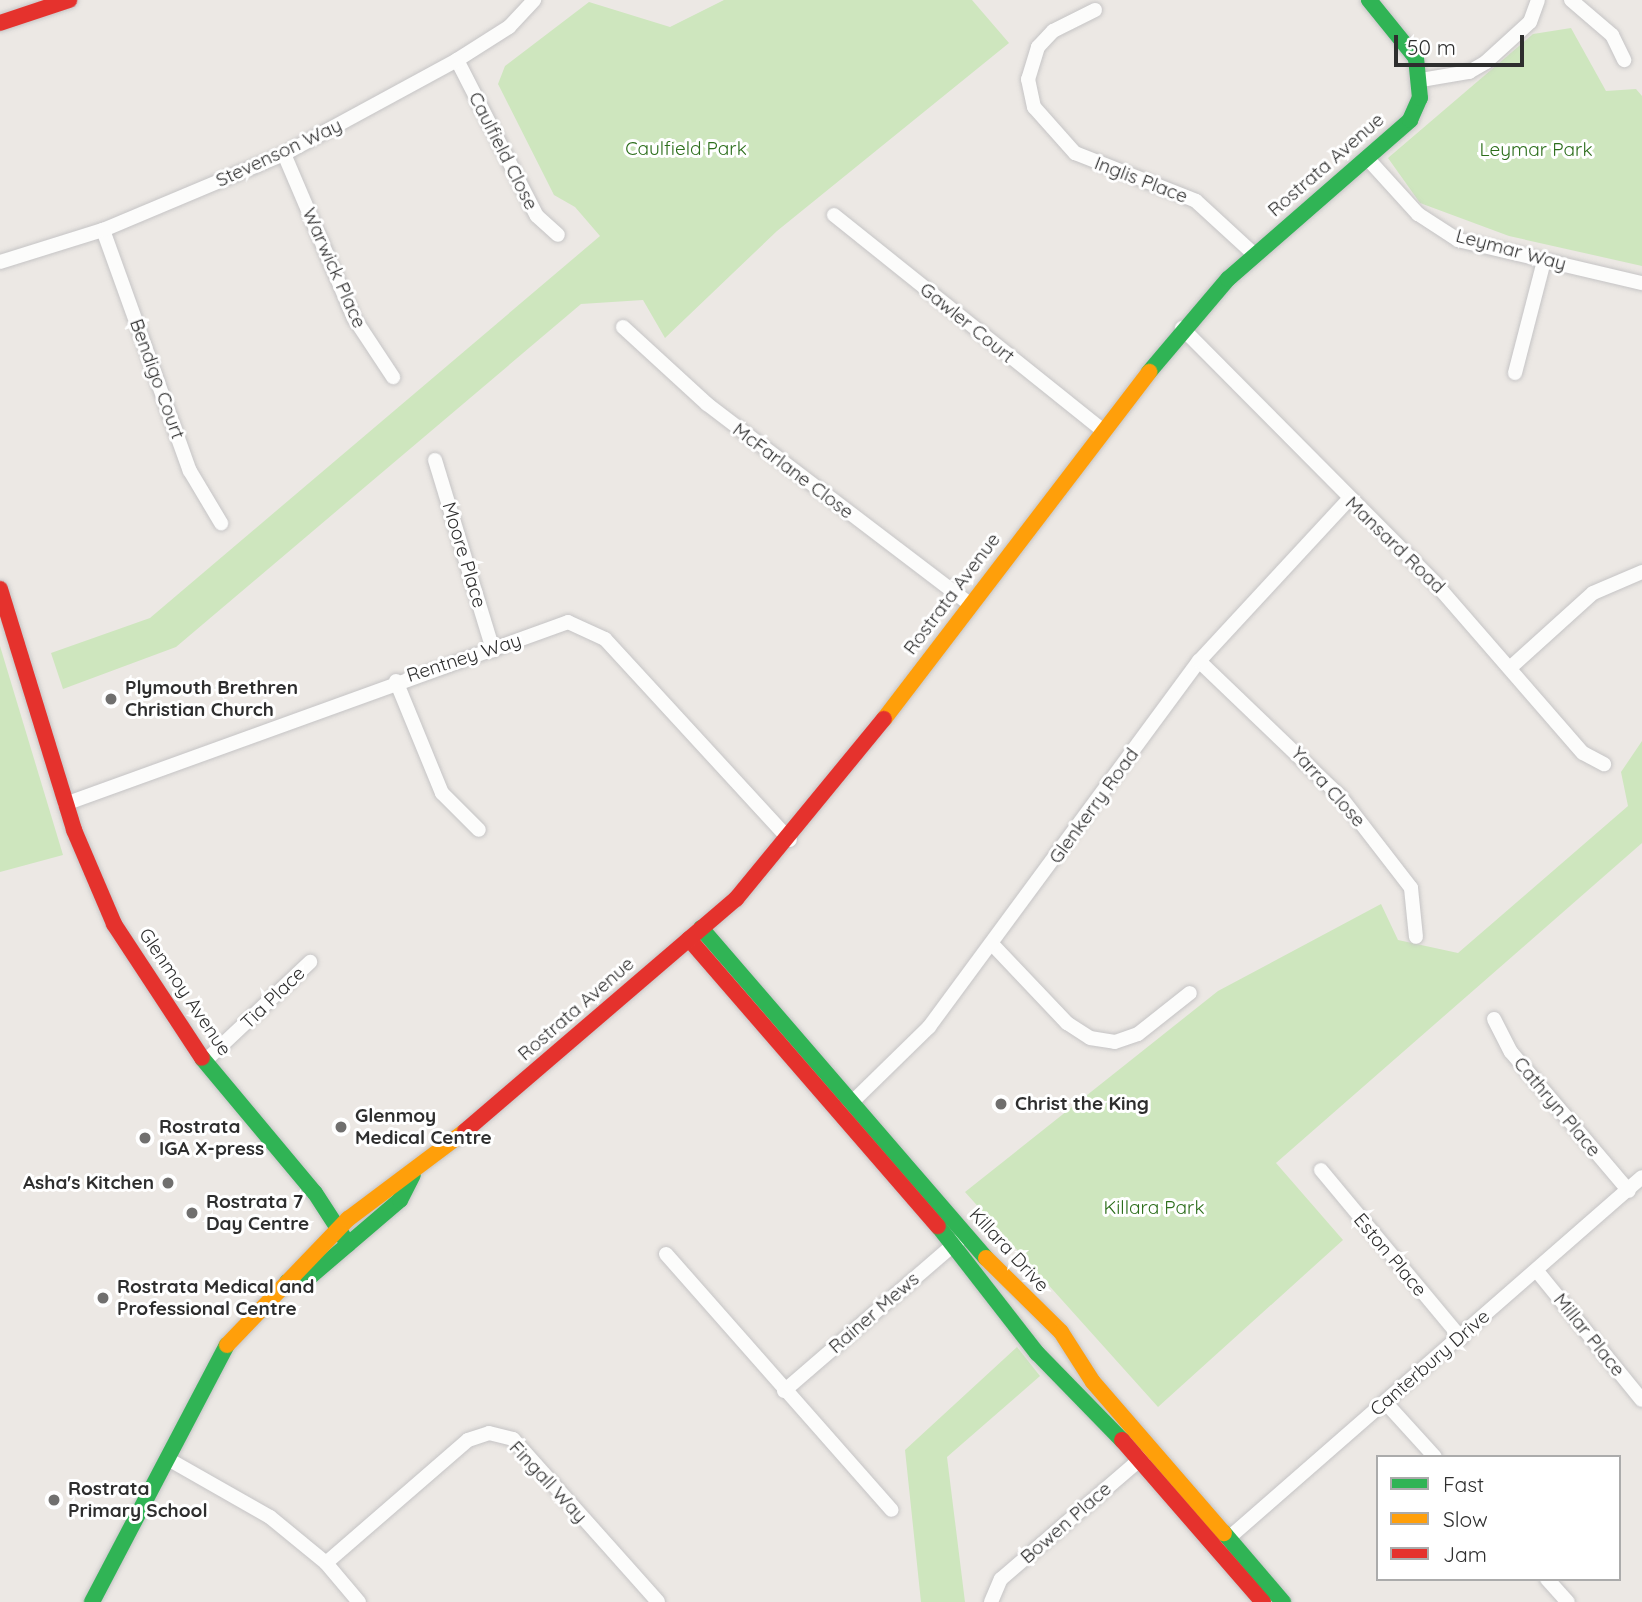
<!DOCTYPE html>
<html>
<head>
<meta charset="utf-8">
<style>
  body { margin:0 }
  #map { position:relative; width:1642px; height:1602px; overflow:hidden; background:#ece8e4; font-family:Quicksand,sans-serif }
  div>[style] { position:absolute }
  .green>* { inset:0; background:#cee6be }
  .roads { filter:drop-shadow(0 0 2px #c5c4c5) drop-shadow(0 0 2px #c5c4c5) }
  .street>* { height:14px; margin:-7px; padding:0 7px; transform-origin:7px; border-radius:7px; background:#fcfcfb }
  .fast>* { height:16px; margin:-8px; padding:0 8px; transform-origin:8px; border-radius:8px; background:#30b455 }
  .slow>* { height:16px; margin:-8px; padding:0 8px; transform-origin:8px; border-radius:8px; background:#ff9f0a }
  .jam>* { height:16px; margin:-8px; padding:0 8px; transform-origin:8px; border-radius:8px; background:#e5322d }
  .dots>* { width:19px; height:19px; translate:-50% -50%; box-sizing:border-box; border:4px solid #fff; border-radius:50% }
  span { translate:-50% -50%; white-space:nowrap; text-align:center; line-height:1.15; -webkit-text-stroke:6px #fff; paint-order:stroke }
  .park-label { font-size:19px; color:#2c6e1b }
  .street-label { font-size:19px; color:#2e2e2e }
  .poi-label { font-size:19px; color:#2e2e2e; font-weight:700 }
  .left { translate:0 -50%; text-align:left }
  .right { translate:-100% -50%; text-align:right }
  .legend { position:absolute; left:1376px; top:1455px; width:245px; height:126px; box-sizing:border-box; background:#fff; border:2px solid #ababab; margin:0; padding:9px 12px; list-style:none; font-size:21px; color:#2e2e2e }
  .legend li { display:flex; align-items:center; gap:14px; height:35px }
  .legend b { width:35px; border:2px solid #ababab }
  .scale { position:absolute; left:1394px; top:35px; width:130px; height:32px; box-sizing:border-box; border:4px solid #2e2e2e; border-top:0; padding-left:9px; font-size:21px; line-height:24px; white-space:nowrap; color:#2e2e2e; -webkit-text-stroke:5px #fff; paint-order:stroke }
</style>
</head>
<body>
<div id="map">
  <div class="green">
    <i style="clip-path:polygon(724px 0,972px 0,1009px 43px,777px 231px,665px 338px,643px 300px,581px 304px,176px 647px,63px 689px,51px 653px,150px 618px,600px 236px,575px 207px,554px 195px,498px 84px,505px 66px,589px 2px,670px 27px)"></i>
    <i style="clip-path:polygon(1571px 28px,1606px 91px,1636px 89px,1642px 96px,1642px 266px,1509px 236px,1420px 203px,1388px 158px,1533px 34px)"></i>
    <i style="clip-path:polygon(0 646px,63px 855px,0 872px)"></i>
    <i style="clip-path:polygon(1642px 741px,1642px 843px,1276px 1163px,1343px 1240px,1158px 1407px,965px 1192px,1218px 991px,1381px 904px,1398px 940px,1458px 953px,1628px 806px,1621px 772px)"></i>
    <i style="clip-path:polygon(1017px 1347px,1040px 1376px,947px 1457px,965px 1602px,921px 1602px,905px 1450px)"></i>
  </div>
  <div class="roads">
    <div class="street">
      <i style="left:1571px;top:0;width:54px;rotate:40.5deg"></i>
      <i style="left:1612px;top:35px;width:28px;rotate:64deg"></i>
      <i style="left:1095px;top:10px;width:47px;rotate:153.4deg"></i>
      <i style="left:1053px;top:31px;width:22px;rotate:133deg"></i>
      <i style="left:1038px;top:47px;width:34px;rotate:107deg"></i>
      <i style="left:1028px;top:79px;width:29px;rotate:78deg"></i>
      <i style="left:1034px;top:107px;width:62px;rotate:48.3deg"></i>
      <i style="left:1075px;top:153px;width:130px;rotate:21.6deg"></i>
      <i style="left:1196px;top:201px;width:80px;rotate:42.5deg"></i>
      <i style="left:457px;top:60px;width:175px;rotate:62.9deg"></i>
      <i style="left:537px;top:216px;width:28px;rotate:42deg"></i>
      <i style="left:1421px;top:80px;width:49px;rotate:-9.5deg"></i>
      <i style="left:1469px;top:72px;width:20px;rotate:-30deg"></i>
      <i style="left:1486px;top:62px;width:59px;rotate:-42.3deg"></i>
      <i style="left:1530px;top:22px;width:23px;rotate:-70deg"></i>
      <i style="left:284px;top:154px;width:178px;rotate:66.9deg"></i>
      <i style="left:354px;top:318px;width:71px;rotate:56.5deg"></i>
      <i style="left:1367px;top:158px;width:76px;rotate:47.7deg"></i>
      <i style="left:1418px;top:214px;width:48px;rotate:33deg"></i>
      <i style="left:1458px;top:240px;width:189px;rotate:13.2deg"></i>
      <i style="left:834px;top:215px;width:344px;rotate:38.7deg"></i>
      <i style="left:103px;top:230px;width:256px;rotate:70.2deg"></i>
      <i style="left:190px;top:471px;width:61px;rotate:59.2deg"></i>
      <i style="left:0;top:262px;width:108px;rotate:-17.3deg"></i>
      <i style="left:103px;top:230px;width:196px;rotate:-22.8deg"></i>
      <i style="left:284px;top:154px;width:197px;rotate:-28.5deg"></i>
      <i style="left:457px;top:60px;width:62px;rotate:-32.4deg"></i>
      <i style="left:509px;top:27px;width:37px;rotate:-47deg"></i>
      <i style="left:623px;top:327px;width:114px;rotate:42.5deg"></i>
      <i style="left:707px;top:404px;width:332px;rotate:37.3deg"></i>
      <i style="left:1182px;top:328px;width:359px;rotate:45.2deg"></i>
      <i style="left:1435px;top:583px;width:225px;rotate:49deg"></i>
      <i style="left:1583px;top:753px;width:24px;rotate:28deg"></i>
      <i style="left:1515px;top:373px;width:116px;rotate:-75.5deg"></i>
      <i style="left:435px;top:460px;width:199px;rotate:73deg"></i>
      <i style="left:1199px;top:661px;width:195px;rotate:43.8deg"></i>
      <i style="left:1340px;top:796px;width:116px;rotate:52.3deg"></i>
      <i style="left:1411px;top:888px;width:49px;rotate:84.2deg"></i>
      <i style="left:1511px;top:667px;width:110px;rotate:-42.1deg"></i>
      <i style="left:1593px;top:593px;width:53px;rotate:-23.2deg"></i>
      <i style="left:396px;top:681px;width:121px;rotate:67.7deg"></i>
      <i style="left:442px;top:793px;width:52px;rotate:45deg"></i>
      <i style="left:65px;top:804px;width:535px;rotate:-19.89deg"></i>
      <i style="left:568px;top:622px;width:41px;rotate:24.7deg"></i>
      <i style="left:605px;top:639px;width:273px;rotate:47.4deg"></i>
      <i style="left:993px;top:945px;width:108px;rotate:46.5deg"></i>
      <i style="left:1067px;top:1023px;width:27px;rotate:33deg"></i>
      <i style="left:1090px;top:1038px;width:25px;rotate:9deg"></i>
      <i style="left:1115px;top:1042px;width:24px;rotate:-19deg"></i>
      <i style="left:1138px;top:1034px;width:66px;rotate:-38.3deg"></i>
      <i style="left:1494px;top:1019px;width:37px;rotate:63deg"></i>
      <i style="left:1511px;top:1052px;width:182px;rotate:49.7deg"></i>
      <i style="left:204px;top:1062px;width:146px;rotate:-43.3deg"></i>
      <i style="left:847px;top:1107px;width:115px;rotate:-44.3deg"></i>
      <i style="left:929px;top:1027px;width:455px;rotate:-53.6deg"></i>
      <i style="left:1199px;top:661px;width:219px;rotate:-47.2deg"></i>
      <i style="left:1321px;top:1170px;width:219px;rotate:50.2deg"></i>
      <i style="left:666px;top:1254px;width:341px;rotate:48.6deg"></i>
      <i style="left:1537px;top:1271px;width:166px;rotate:50.9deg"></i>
      <i style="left:784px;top:1391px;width:234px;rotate:-40.8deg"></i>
      <i style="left:1385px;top:1402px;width:74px;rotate:47.7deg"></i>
      <i style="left:168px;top:1459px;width:117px;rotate:29.6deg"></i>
      <i style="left:270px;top:1517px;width:72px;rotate:39.4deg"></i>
      <i style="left:326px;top:1563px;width:51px;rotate:49.8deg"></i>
      <i style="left:1223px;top:1543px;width:556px;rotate:-41.14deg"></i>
      <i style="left:326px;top:1563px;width:188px;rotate:-40.9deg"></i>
      <i style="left:468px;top:1440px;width:22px;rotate:-18deg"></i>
      <i style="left:489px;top:1433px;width:25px;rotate:14deg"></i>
      <i style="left:513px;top:1439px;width:218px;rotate:48.3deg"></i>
      <i style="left:1547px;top:1579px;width:31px;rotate:48deg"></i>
      <i style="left:991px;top:1602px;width:25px;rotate:-67deg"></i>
      <i style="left:1001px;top:1579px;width:190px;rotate:-40.7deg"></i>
    </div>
    <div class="fast">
      <i style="left:1149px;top:372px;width:122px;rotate:-49.7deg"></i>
      <i style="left:1228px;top:279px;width:242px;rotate:-41.1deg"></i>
      <i style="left:1410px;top:120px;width:24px;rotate:-66deg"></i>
      <i style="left:1420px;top:98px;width:40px;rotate:-95.7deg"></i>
      <i style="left:1416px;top:58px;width:75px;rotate:-129deg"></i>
      <i style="left:701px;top:928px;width:436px;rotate:49.2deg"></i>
      <i style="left:202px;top:1058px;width:176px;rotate:50.1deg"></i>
      <i style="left:315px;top:1193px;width:61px;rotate:57.1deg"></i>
      <i style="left:938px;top:1226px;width:161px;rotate:52.1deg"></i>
      <i style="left:1037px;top:1353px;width:122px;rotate:45.7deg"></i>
      <i style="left:287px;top:1282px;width:25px;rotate:-14deg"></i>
      <i style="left:311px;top:1276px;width:117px;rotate:-40.5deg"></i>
      <i style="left:400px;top:1200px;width:28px;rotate:-63deg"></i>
      <i style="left:1224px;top:1533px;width:91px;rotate:49.5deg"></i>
      <i style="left:92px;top:1602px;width:290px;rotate:-62.3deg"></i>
    </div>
    <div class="slow">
      <i style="left:884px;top:719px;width:437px;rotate:-52.6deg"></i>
      <i style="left:986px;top:1258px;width:105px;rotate:44.6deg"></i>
      <i style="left:1061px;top:1332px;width:59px;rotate:57.4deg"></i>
      <i style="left:1093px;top:1382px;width:200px;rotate:49.1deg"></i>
      <i style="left:227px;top:1345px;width:175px;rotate:-46.2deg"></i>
      <i style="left:348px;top:1219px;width:146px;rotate:-36.9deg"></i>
    </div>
    <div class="jam">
      <i style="left:0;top:23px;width:73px;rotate:-18.4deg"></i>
      <i style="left:0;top:589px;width:252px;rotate:72.9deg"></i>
      <i style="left:74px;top:830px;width:102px;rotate:66.9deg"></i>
      <i style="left:114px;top:924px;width:160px;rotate:56.7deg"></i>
      <i style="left:689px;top:939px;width:380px;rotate:49.1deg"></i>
      <i style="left:465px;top:1131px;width:357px;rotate:-40.6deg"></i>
      <i style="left:736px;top:899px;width:233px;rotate:-50.6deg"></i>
      <i style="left:1122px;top:1440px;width:215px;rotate:49deg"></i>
    </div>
  </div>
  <div class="dots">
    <i style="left:111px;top:699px;background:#706f6e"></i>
    <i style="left:1001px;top:1104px;background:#706f6e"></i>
    <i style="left:341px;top:1127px;background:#706f6e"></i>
    <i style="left:145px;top:1138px;background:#706f6e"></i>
    <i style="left:168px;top:1183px;background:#706f6e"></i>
    <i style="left:192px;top:1213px;background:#706f6e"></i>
    <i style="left:103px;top:1298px;background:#706f6e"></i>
    <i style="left:54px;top:1500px;background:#706f6e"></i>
  </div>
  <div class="park-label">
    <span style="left:686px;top:149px">Caulfield Park</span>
    <span style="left:1536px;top:150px">Leymar Park</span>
    <span style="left:1154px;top:1208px">Killara Park</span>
  </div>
  <div class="street-label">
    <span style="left:503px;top:151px;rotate:63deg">Caulfield Close</span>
    <span style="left:279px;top:153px;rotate:-25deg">Stevenson Way</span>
    <span style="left:1326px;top:165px;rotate:-41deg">Rostrata Avenue</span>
    <span style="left:1141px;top:180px;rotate:21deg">Inglis Place</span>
    <span style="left:1511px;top:250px;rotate:15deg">Leymar Way</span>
    <span style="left:334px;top:268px;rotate:66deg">Warwick Place</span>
    <span style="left:967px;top:323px;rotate:39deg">Gawler Court</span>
    <span style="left:157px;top:379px;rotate:70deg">Bendigo Court</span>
    <span style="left:793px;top:471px;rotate:37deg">McFarlane Close</span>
    <span style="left:1395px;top:545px;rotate:44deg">Mansard Road</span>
    <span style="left:464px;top:555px;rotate:73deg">Moore Place</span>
    <span style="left:952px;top:594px;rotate:-53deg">Rostrata Avenue</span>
    <span style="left:464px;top:658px;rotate:-18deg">Rentney Way</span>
    <span style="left:1328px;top:787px;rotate:48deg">Yarra Close</span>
    <span style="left:1094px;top:806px;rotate:-54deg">Glenkerry Road</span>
    <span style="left:185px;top:992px;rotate:56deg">Glenmoy Avenue</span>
    <span style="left:273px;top:998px;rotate:-44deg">Tia Place</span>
    <span style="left:576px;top:1009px;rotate:-41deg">Rostrata Avenue</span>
    <span style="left:1557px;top:1107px;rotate:50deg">Cathryn Place</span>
    <span style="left:1009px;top:1250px;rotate:47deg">Killara Drive</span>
    <span style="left:1390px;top:1255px;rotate:50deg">Eston Place</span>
    <span style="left:874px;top:1313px;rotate:-41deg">Rainer Mews</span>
    <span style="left:1589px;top:1335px;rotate:51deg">Millar Place</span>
    <span style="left:1430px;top:1363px;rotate:-41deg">Canterbury Drive</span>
    <span style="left:548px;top:1482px;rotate:47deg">Fingall Way</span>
    <span style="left:1066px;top:1523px;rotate:-41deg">Bowen Place</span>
  </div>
  <div class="poi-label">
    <span class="left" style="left:125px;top:699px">Plymouth Brethren<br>Christian Church</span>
    <span class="left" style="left:1015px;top:1104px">Christ the King</span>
    <span class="left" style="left:355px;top:1127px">Glenmoy<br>Medical Centre</span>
    <span class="left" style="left:159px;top:1138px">Rostrata<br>IGA X-press</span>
    <span class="right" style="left:154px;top:1183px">Asha's Kitchen</span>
    <span class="left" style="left:206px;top:1213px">Rostrata 7<br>Day Centre</span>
    <span class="left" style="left:117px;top:1298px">Rostrata Medical and<br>Professional Centre</span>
    <span class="left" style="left:68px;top:1500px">Rostrata<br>Primary School</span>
  </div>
  <ul class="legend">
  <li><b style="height:9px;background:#30b455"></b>Fast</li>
  <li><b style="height:9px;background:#ff9f0a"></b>Slow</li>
  <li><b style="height:9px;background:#e5322d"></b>Jam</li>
  </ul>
  <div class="scale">50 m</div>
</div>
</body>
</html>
